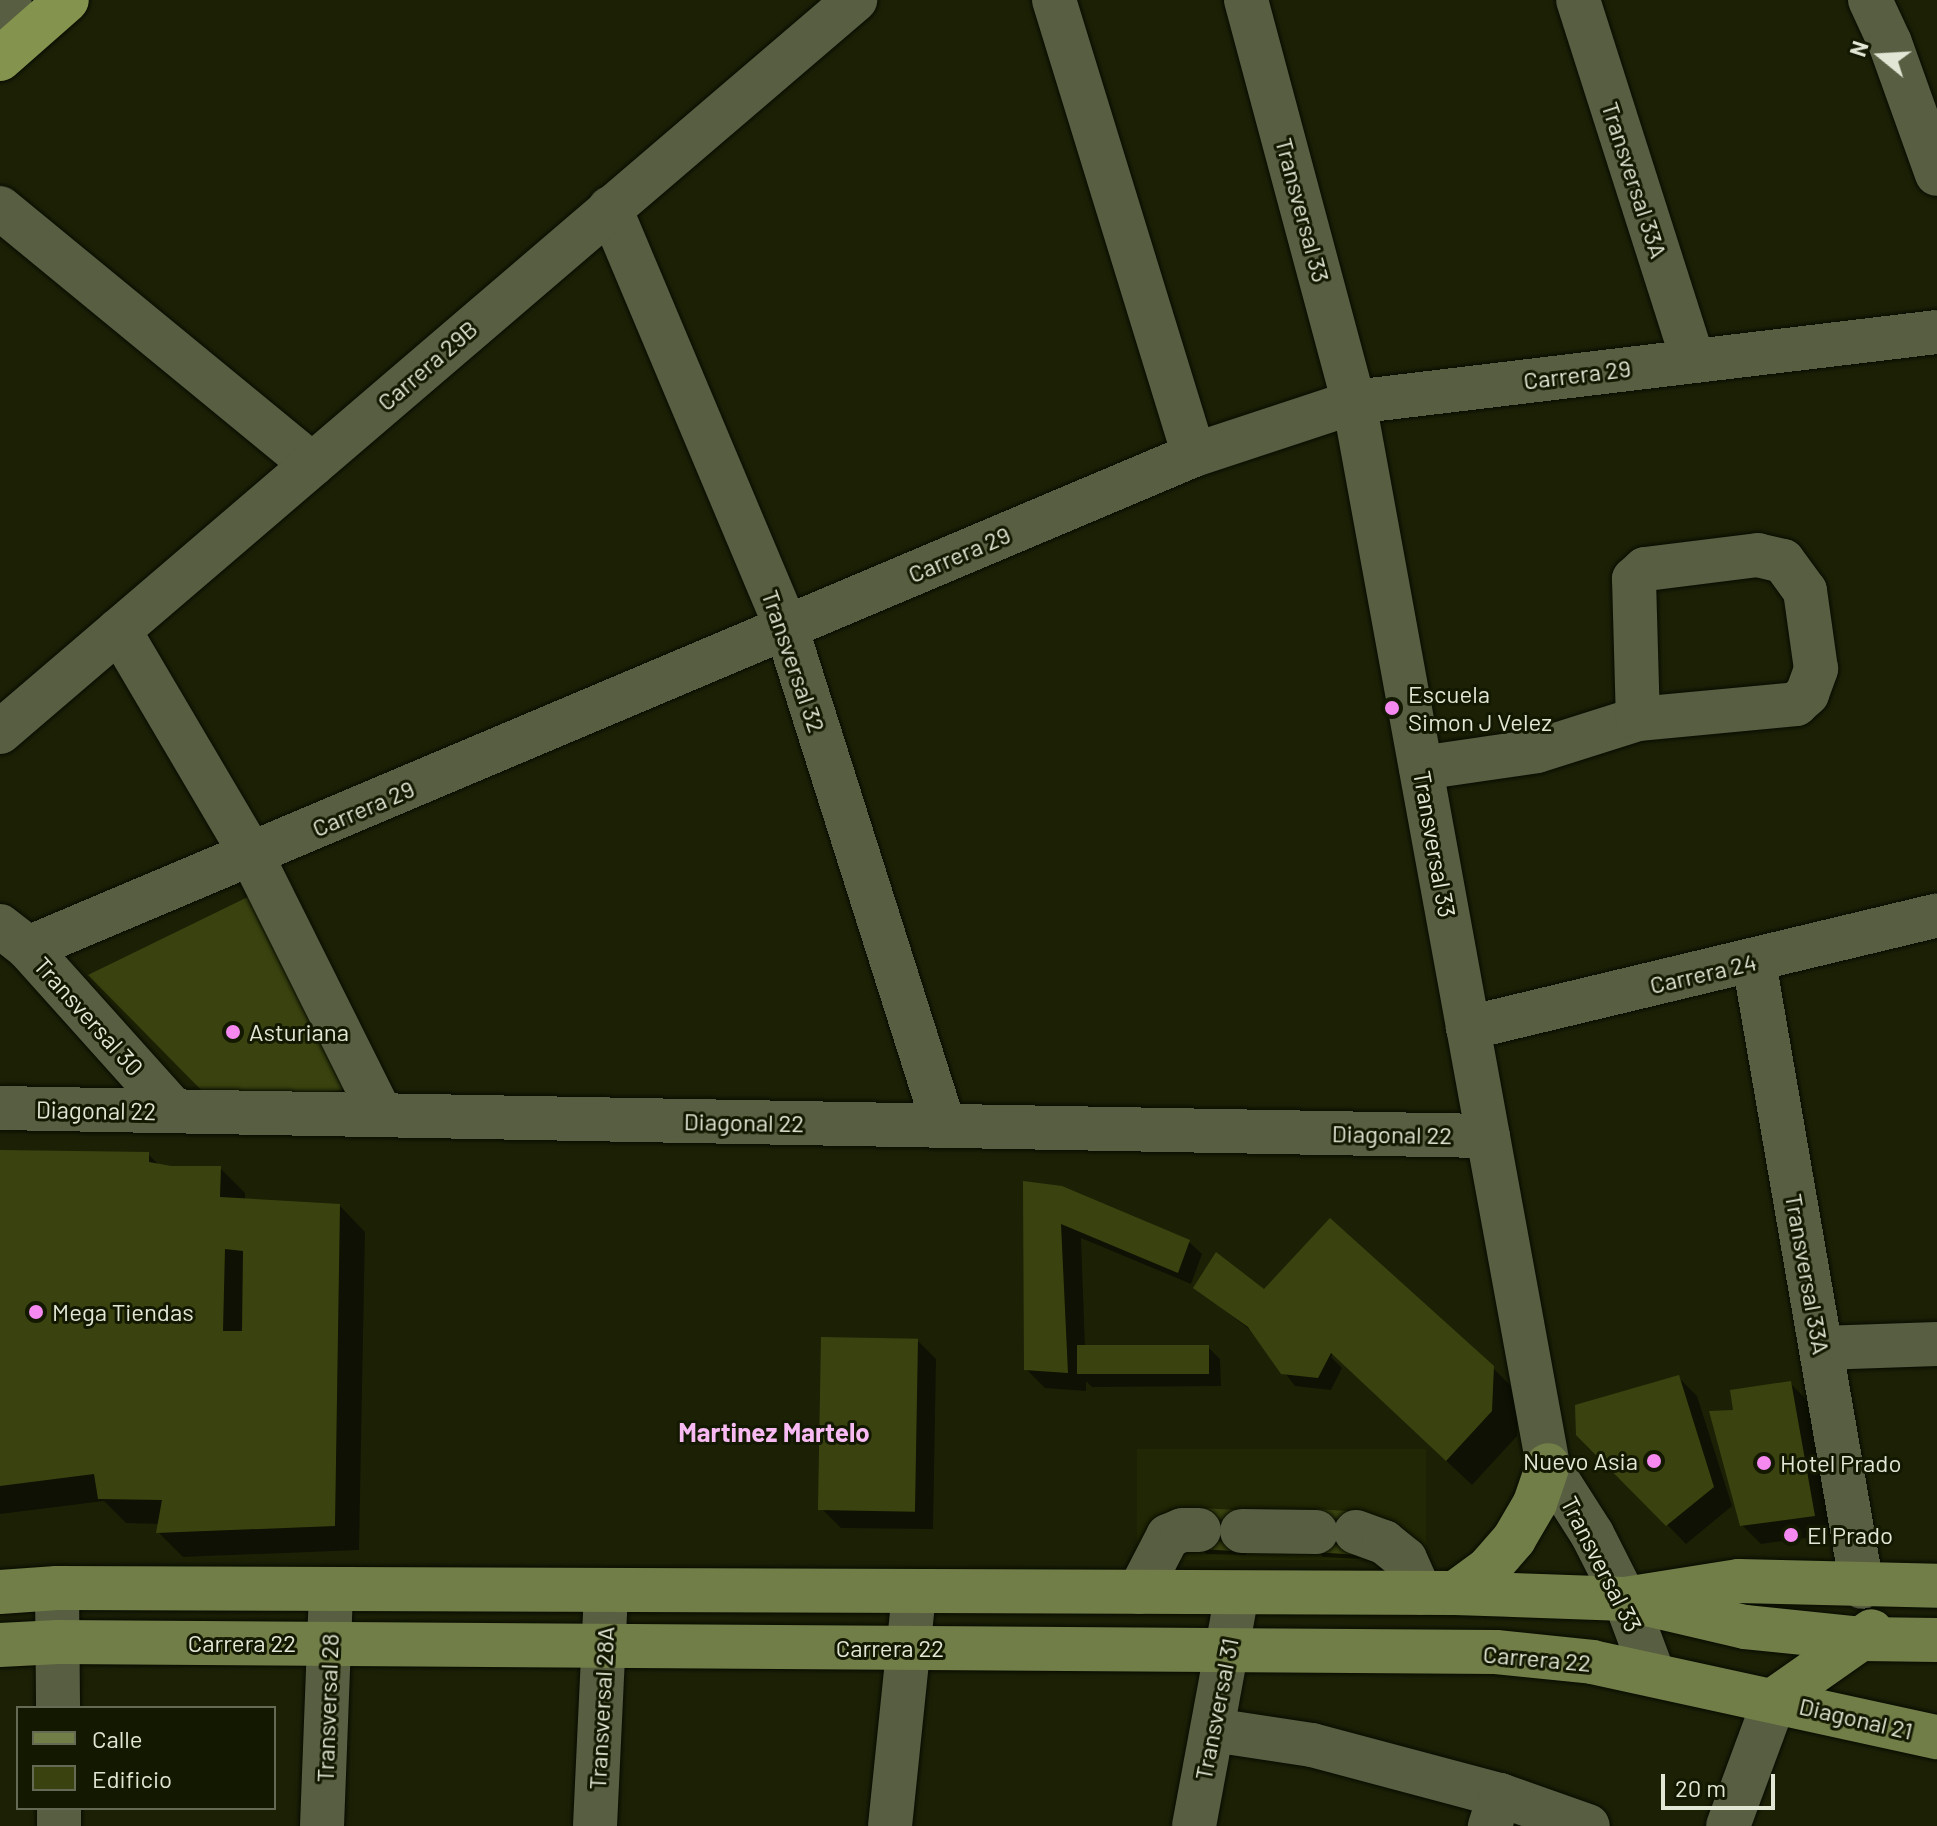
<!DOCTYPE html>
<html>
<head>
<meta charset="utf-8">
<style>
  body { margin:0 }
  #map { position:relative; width:1937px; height:1826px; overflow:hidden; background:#1c2106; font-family:Barlow,sans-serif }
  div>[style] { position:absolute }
  .built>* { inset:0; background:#212704; transform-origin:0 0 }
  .shadow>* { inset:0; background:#0007 }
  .building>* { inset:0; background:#3a430f; transform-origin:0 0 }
  .roads { filter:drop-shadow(0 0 2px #070b00) drop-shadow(0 0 2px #070b00) }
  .minor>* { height:44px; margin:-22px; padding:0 22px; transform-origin:22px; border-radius:22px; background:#575e41 }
  .major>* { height:44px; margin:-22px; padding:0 22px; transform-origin:22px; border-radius:22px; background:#727e48 }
  .highway>* { height:44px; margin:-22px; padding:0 22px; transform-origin:22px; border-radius:22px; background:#84934d }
  .dots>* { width:22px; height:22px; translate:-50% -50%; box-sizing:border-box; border:4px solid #131800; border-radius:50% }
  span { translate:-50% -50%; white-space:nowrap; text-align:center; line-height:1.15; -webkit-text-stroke:6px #131800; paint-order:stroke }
  .street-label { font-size:24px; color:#e1e6d5 }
  .poi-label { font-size:24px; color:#e1e6d5 }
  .left { translate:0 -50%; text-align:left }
  .right { translate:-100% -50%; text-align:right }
  .neighbourhood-label { font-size:26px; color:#f7baf2; font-weight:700 }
  .legend { position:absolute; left:16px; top:1706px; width:260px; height:104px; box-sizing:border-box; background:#131800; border:2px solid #656a55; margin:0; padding:10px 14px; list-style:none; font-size:24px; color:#e1e6d5 }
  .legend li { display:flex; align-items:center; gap:16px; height:40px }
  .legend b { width:40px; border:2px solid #656a55 }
  .north { position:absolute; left:1841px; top:16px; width:80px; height:80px; -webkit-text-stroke:6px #131800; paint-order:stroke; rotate:288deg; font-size:22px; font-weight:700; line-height:32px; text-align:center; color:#e1e6d5 }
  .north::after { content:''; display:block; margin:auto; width:28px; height:36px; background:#e1e6d5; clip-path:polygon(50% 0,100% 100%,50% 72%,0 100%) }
  .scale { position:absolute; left:1661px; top:1774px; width:114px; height:36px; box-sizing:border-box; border:4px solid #e1e6d5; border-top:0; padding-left:10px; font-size:24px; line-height:28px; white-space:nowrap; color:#e1e6d5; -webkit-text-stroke:6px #131800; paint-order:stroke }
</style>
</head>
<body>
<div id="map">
  <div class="built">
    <i style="left:1137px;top:1449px;width:289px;height:111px"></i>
  </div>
  <div class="shadow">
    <i style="clip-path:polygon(0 1153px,148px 1154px,160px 1166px,220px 1168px,245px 1193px,245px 1201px,340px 1206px,365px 1232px,359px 1550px,183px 1557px,158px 1532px,160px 1524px,126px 1523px,104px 1501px,0 1514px)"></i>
    <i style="clip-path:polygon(1025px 1183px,1189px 1242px,1202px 1254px,1191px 1284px,1081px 1238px,1085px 1348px,1208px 1347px,1220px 1359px,1221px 1386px,1092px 1387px,1086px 1381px,1086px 1391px,1045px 1388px,1026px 1369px)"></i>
    <i style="clip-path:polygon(1196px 1288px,1264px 1292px,1492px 1367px,1518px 1393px,1517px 1436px,1472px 1485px,1333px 1354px,1331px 1357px,1342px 1368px,1331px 1390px,1295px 1386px,1254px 1333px)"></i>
    <i style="clip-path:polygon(917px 1340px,936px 1359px,933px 1529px,841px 1528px,822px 1509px)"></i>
    <i style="clip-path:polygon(1678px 1377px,1697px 1396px,1732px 1506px,1686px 1544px,1578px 1434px)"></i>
    <i style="clip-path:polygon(1790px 1383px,1809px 1402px,1833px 1534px,1761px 1544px,1742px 1525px)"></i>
    <i style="clip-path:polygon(1247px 1518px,1246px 1555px,1206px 1554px,1201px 1548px)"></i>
    <i style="clip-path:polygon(1362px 1520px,1360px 1559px,1323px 1557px,1317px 1551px)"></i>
  </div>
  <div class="building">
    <i style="clip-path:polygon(260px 891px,347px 1090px,214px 1103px,88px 975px)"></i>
    <i style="clip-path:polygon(evenodd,0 1150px,149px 1152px,149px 1162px,171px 1166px,221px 1166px,220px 1197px,340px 1204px,335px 1526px,156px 1533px,162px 1500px,98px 1499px,94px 1474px,0 1486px,0 1150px,225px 1249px,243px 1251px,242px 1331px,223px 1331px,225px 1249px)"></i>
    <i style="clip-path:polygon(1023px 1181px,1062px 1186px,1190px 1240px,1178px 1273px,1061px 1224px,1068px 1373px,1024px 1370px)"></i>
    <i style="clip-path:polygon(1330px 1218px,1494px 1366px,1492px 1411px,1446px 1461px,1331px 1353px,1318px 1378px,1281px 1374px,1248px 1327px,1193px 1288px,1216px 1252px,1264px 1289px)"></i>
    <i style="left:821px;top:1337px;width:97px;height:173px;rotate:1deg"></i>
    <i style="left:1209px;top:1345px;width:29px;height:132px;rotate:90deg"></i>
    <i style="clip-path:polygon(1679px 1375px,1714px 1487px,1666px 1526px,1576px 1435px,1575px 1405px)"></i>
    <i style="clip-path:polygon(1791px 1381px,1815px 1516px,1740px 1526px,1709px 1411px,1733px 1410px,1730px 1390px)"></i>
    <i style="left:1200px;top:1508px;width:42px;height:41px;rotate:3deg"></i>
    <i style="left:1317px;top:1509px;width:41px;height:43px;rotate:4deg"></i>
  </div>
  <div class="roads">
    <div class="minor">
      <i style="left:1054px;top:0;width:476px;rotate:72.9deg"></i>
      <i style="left:1246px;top:0;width:416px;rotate:75deg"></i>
      <i style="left:1354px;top:402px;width:1081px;rotate:79.66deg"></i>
      <i style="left:1548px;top:1465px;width:82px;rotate:57.5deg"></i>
      <i style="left:1592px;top:1534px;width:73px;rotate:63.1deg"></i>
      <i style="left:1625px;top:1599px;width:80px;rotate:69.5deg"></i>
      <i style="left:1578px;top:0;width:378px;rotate:72.3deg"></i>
      <i style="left:1870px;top:0;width:47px;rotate:65.1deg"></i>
      <i style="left:1890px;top:43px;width:139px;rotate:70.3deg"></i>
      <i style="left:0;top:9px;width:13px;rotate:-42deg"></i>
      <i style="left:0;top:208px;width:404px;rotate:39.4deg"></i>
      <i style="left:610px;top:208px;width:454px;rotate:67.2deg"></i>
      <i style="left:786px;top:627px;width:523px;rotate:72.43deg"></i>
      <i style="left:119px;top:630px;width:262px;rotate:59.5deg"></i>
      <i style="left:252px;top:856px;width:289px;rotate:63.5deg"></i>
      <i style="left:0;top:732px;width:1126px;rotate:-40.57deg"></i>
      <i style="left:1421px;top:768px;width:117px;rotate:-8.3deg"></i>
      <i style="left:1537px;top:751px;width:106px;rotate:-17.6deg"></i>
      <i style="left:1638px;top:719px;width:159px;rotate:-5.4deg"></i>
      <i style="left:1796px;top:704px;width:15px;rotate:-42deg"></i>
      <i style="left:1807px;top:694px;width:27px;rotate:-70deg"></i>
      <i style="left:1816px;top:669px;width:79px;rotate:-98deg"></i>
      <i style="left:1805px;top:591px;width:37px;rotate:-126deg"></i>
      <i style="left:1783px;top:561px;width:26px;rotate:-167deg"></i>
      <i style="left:1758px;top:555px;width:114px;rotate:172.9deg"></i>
      <i style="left:1645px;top:569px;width:15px;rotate:138deg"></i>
      <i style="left:1634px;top:579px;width:140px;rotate:88.4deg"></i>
      <i style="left:0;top:926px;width:36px;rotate:38deg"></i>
      <i style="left:28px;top:948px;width:219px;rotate:48.1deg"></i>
      <i style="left:28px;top:948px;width:1266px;rotate:-22.92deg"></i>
      <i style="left:1194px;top:455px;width:169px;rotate:-18.3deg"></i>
      <i style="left:1354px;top:402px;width:587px;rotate:-6.85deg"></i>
      <i style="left:1754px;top:962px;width:634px;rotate:80.2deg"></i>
      <i style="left:1468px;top:1028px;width:482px;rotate:-13.5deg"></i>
      <i style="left:0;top:1108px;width:1488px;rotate:1.08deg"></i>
      <i style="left:1821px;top:1348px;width:116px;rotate:-2deg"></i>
      <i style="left:1242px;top:1531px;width:74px;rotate:0.8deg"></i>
      <i style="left:1356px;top:1532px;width:30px;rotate:20deg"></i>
      <i style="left:1384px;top:1542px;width:27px;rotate:39deg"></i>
      <i style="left:1405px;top:1559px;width:37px;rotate:66deg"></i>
      <i style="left:57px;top:1588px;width:120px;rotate:89.5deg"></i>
      <i style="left:1139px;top:1592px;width:63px;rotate:-62.6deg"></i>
      <i style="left:1168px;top:1536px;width:15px;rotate:-23deg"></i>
      <i style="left:1182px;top:1530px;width:17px"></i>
      <i style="left:1213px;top:1730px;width:100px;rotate:8.6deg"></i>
      <i style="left:1312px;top:1745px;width:195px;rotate:14.9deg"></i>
      <i style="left:1500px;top:1795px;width:33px;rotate:108deg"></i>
      <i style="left:1500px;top:1795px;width:93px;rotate:19.4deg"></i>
      <i style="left:59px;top:1808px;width:18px;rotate:90deg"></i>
      <i style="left:322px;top:1826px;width:235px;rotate:-87.8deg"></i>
      <i style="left:595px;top:1826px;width:235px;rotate:-87.3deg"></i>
      <i style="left:890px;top:1826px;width:235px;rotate:-84.1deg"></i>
      <i style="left:1194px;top:1826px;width:237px;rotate:-79.5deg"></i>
      <i style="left:1728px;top:1826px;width:135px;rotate:-69.7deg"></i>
    </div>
    <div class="major">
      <i style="left:0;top:1592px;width:57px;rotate:-4deg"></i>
      <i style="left:57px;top:1588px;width:1398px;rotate:0.2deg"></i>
      <i style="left:1455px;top:1593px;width:170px;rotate:2deg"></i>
      <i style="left:1625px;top:1599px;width:115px;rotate:-9deg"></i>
      <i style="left:1739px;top:1581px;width:198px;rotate:1.4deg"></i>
      <i style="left:1455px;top:1593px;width:41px;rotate:-36deg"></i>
      <i style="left:1488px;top:1569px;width:40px;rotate:-49deg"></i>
      <i style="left:1514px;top:1539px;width:42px;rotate:-59.7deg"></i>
      <i style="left:1535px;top:1503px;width:40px;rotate:-71.1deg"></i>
      <i style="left:1647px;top:1604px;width:101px;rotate:13.2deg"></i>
      <i style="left:1745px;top:1627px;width:119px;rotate:5.8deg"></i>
      <i style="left:1863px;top:1639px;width:74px;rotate:0.8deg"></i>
      <i style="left:0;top:1645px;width:58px;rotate:-3deg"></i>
      <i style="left:58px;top:1642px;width:1438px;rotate:0.4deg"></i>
      <i style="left:1496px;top:1652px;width:97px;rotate:5.9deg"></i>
      <i style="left:1592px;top:1662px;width:353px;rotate:12.3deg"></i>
      <i style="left:1775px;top:1699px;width:118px;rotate:-35deg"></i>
    </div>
    <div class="highway">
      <i style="left:0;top:59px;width:89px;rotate:-41.4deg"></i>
    </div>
  </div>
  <div class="dots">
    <i style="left:1392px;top:708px;background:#f589ef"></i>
    <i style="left:233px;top:1032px;background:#f589ef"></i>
    <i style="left:36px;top:1312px;background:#f589ef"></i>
    <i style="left:1654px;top:1461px;background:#f589ef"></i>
    <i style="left:1764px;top:1463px;background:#f589ef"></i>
    <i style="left:1791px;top:1535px;background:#f589ef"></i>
  </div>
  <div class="street-label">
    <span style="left:1635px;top:180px;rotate:72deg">Transversal 33A</span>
    <span style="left:1303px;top:210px;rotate:75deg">Transversal 33</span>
    <span style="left:427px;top:365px;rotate:-41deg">Carrera 29B</span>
    <span style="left:1577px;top:374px;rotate:-7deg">Carrera 29</span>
    <span style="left:959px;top:554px;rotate:-23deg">Carrera 29</span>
    <span style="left:794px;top:661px;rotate:71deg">Transversal 32</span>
    <span style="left:363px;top:808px;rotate:-23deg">Carrera 29</span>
    <span style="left:1435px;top:844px;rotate:80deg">Transversal 33</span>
    <span style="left:1703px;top:973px;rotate:-13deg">Carrera 24</span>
    <span style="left:89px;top:1016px;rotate:48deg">Transversal 30</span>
    <span style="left:96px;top:1110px;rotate:1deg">Diagonal 22</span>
    <span style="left:744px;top:1122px;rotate:1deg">Diagonal 22</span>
    <span style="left:1392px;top:1134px;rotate:1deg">Diagonal 22</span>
    <span style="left:1808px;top:1274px;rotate:80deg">Transversal 33A</span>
    <span style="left:1602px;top:1564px;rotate:63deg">Transversal 33</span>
    <span style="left:242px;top:1643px">Carrera 22</span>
    <span style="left:890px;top:1648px">Carrera 22</span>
    <span style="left:1537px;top:1658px;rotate:5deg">Carrera 22</span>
    <span style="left:327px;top:1708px;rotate:-88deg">Transversal 28</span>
    <span style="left:601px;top:1708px;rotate:-87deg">Transversal 28A</span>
    <span style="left:1216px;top:1709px;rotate:-79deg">Transversal 31</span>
    <span style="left:1856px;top:1718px;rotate:13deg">Diagonal 21</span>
  </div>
  <div class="poi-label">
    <span class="left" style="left:1408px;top:708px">Escuela<br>Simon J Velez</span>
    <span class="left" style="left:249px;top:1032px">Asturiana</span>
    <span class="left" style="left:52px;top:1312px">Mega Tiendas</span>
    <span class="right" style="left:1638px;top:1461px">Nuevo Asia</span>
    <span class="left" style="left:1780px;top:1463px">Hotel Prado</span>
    <span class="left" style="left:1807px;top:1535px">El Prado</span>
  </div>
  <div class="neighbourhood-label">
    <span style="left:774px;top:1432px">Martinez Martelo</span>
  </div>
  <ul class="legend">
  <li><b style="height:10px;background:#727e48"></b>Calle</li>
  <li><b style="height:22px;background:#3a430f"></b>Edificio</li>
  </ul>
  <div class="north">N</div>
  <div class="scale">20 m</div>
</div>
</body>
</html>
